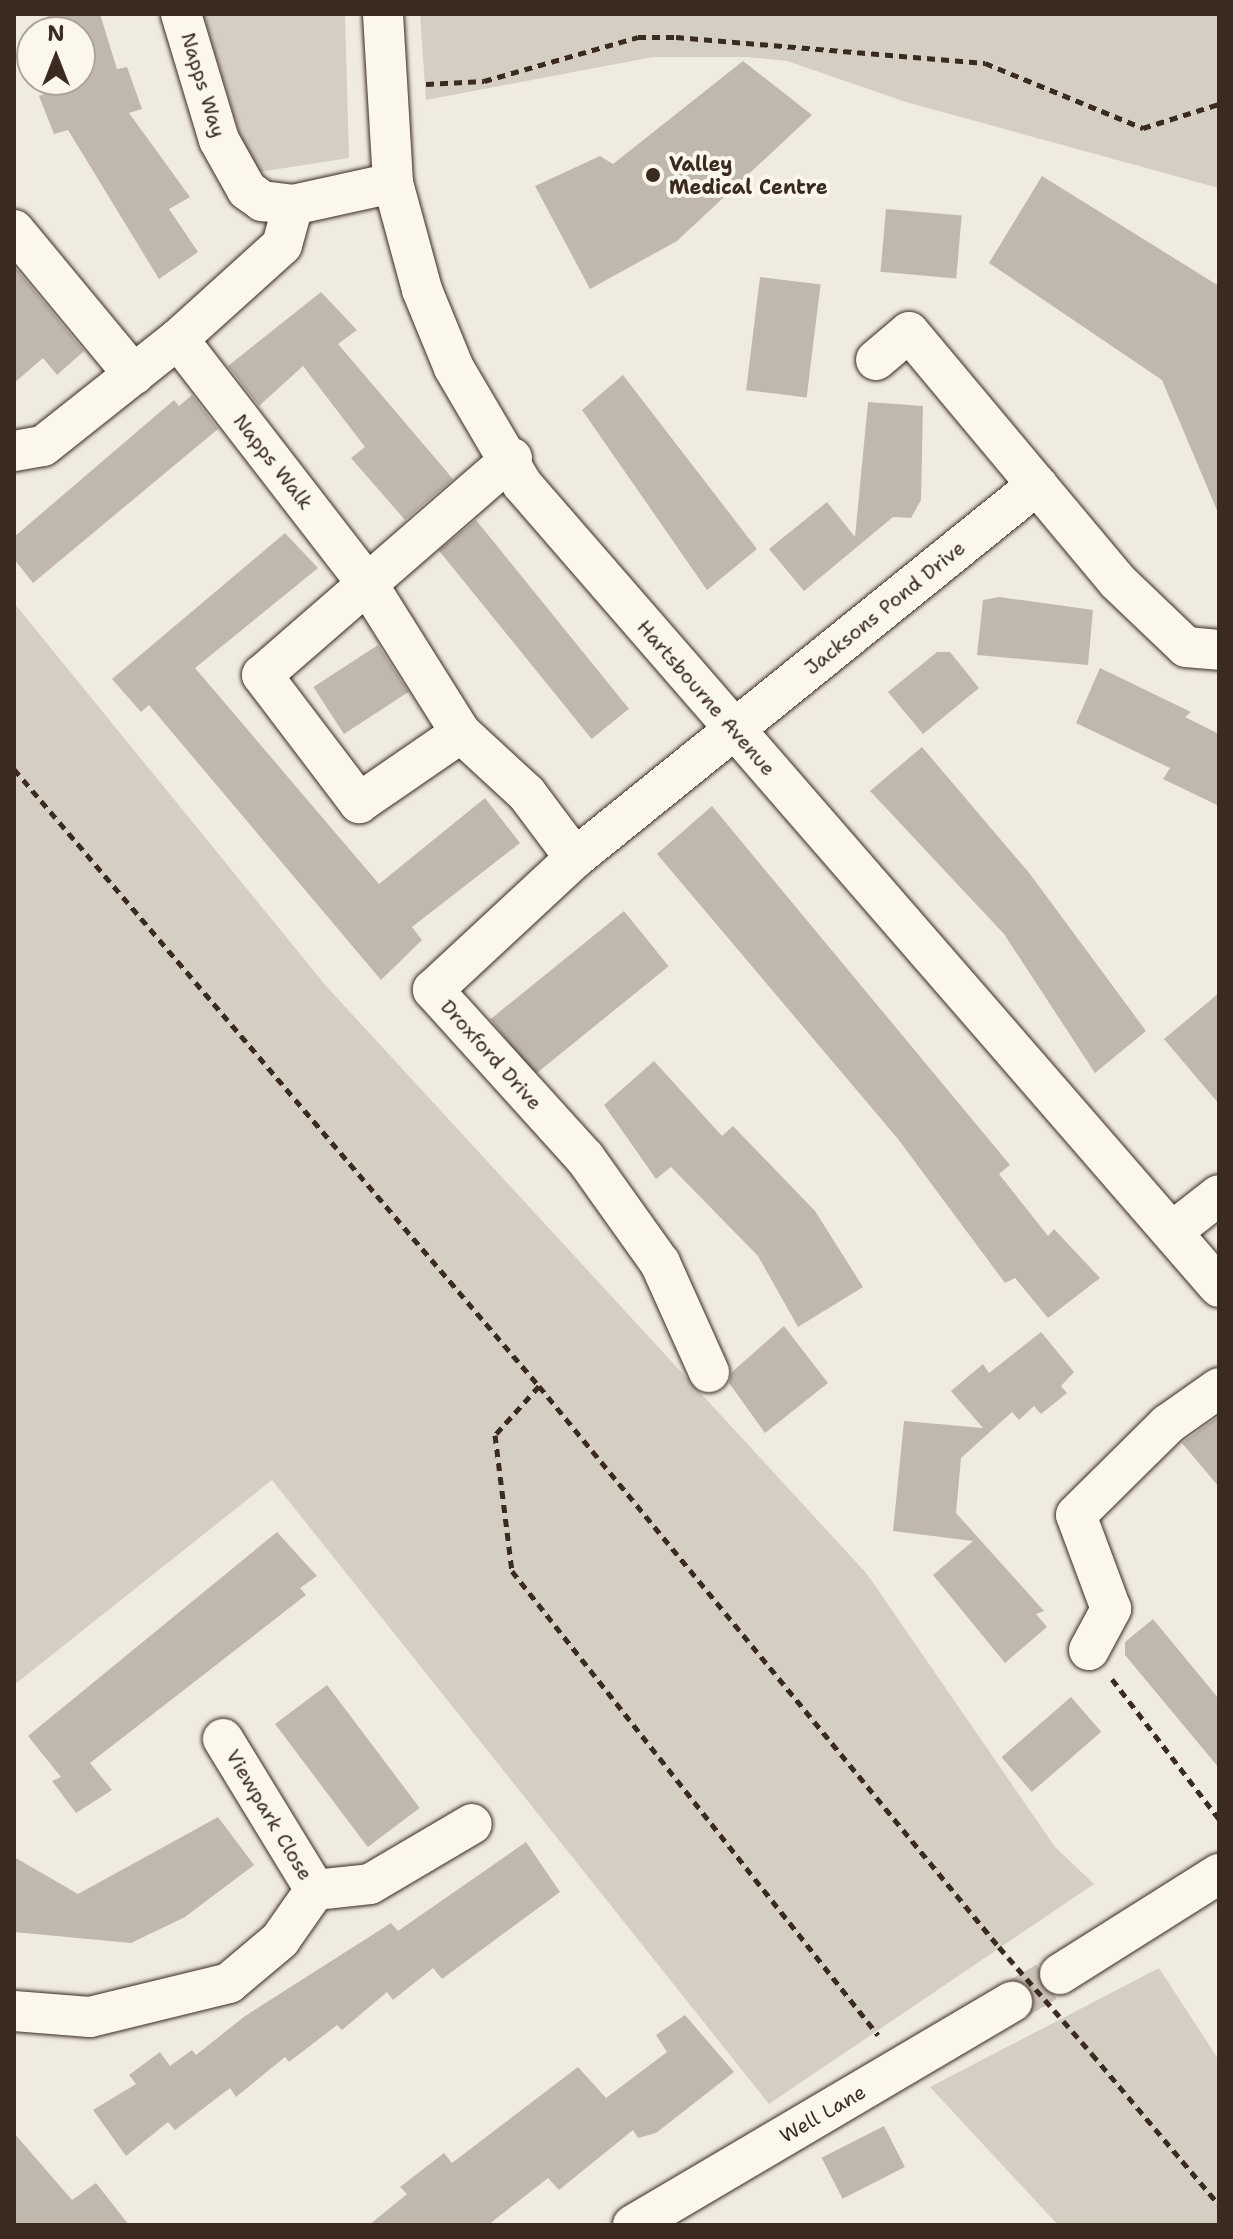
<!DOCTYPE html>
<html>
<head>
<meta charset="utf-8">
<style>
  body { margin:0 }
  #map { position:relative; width:1233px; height:2239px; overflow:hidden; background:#f0ebe0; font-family:"Shantell Sans",sans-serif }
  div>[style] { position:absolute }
  .green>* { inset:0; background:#d5cec3 }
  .building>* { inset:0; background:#c0b8ad; transform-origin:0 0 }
  .street-tunnel>* { height:40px; margin-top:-20px; transform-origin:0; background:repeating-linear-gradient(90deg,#ccc4b9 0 40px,transparent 0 60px) }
  .path>* { height:5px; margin-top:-2.5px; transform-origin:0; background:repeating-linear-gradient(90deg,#3b2a1e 0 8px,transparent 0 14px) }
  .roads { filter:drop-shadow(0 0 2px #3b2a1e) drop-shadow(0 0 2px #3b2a1e) }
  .street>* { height:40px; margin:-20px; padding:0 20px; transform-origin:20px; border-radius:20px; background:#fbf7ec }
  .path-bridge>* { height:5px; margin-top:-2.5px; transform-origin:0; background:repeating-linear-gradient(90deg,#3b2a1e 0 8px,transparent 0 14px) }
  .dots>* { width:22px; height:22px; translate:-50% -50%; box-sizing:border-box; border:4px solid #fbf7ec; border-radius:50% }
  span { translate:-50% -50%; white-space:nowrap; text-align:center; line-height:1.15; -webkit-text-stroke:8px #fbf7ec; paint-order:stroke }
  .street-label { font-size:20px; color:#3b2a1e }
  .poi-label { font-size:20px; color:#3b2a1e; font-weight:700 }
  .left { translate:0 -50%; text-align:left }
  .frame { position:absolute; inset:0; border:16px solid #3b2a1e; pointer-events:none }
  .north { position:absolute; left:16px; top:16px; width:80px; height:80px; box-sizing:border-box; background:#fbf7ec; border:2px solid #aea59a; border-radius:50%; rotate:0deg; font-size:22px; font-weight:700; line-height:32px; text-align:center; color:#3b2a1e }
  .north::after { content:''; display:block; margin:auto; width:28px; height:36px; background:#3b2a1e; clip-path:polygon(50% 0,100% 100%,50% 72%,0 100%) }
</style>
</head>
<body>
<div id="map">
  <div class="green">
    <i style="clip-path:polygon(203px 14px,345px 14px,349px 158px,252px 173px)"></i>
    <i style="clip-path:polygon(420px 14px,1219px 14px,1219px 188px,906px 102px,787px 61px,746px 57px,653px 57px,426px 100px)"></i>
    <i style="clip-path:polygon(14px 603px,327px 987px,867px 1574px,1055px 1847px,1094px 1884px,769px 2104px,272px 1480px,14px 1685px)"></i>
    <i style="clip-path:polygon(1159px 1968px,1219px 2060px,1219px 2225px,1058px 2225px,930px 2087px)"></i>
  </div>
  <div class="building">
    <i style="clip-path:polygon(47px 14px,100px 14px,117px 69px,127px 67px,142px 109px,129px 113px,190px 197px,169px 209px,198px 252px,159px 279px,68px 130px,54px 134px,39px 96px,65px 86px,63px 80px,80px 80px,80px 32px,51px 32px)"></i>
    <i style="clip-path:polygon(743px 61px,812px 115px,677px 241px,590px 289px,535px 186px,600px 156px,613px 164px)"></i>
    <i style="clip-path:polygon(1042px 176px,1219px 286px,1219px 515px,1162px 380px,989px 263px)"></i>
    <i style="left:886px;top:209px;width:76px;height:63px;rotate:5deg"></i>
    <i style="clip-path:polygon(14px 266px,84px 351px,57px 375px,43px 358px,14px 383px)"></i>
    <i style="left:760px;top:277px;width:61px;height:114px;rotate:7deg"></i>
    <i style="clip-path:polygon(321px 292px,357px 330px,338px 344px,453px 479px,405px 520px,351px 458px,365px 447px,303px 366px,259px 406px,228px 366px)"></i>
    <i style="clip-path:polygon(623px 375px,757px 549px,707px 590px,582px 410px)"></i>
    <i style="clip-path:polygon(192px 395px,218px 429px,33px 583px,14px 559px,14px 537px,174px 400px,179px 406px)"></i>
    <i style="clip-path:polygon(868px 402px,923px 406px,921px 500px,911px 518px,893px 517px,804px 591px,769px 549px,827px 502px,855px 537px)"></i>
    <i style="left:476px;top:520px;width:243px;height:48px;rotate:51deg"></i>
    <i style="clip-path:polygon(285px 533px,318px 568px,195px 668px,379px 884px,485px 798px,520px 843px,412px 927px,422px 940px,381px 980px,149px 705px,141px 712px,112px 679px)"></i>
    <i style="clip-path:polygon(999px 597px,1093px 610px,1088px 665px,977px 655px,983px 600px)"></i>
    <i style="left:378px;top:645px;width:56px;height:77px;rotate:57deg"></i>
    <i style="clip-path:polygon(937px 652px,950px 652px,979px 688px,923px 734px,888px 692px)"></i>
    <i style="clip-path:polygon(1100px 668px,1191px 712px,1185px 717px,1219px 734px,1219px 806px,1163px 779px,1170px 768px,1076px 723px)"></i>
    <i style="clip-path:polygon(922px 747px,1030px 874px,1146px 1031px,1095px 1073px,1004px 934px,870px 791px)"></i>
    <i style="clip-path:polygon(712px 806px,1010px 1165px,999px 1174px,1048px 1236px,1054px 1229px,1100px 1278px,1048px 1318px,1015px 1278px,1005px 1283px,898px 1139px,657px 854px)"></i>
    <i style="left:624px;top:911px;width:71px;height:172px;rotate:51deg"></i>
    <i style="clip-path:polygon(1219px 993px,1219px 1104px,1164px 1039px)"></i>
    <i style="clip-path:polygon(654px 1061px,722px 1136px,733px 1126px,815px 1211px,863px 1287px,798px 1327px,758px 1256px,671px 1167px,656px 1179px,604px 1105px)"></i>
    <i style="clip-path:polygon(784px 1326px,828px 1383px,765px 1433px,729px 1383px,732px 1372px)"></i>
    <i style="clip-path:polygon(1041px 1332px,1074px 1372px,1061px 1386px,1067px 1393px,1041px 1414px,1034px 1406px,1019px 1420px,1012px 1412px,961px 1458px,956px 1513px,1044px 1611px,1036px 1614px,1047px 1627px,1005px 1663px,933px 1575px,973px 1541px,893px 1531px,904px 1421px,983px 1428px,951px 1391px,983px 1364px,989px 1373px)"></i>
    <i style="clip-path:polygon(1219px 1416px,1219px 1487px,1182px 1443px)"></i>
    <i style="clip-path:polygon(277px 1532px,317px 1576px,300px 1588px,306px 1595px,90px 1763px,112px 1790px,76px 1813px,52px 1781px,61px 1777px,28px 1736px)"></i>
    <i style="clip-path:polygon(1153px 1619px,1219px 1699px,1219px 1768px,1125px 1655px,1125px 1642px)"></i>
    <i style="left:327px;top:1685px;width:154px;height:65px;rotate:53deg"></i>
    <i style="left:1071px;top:1697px;width:46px;height:92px;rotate:49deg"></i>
    <i style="clip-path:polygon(218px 1817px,254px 1865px,185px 1917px,131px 1943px,14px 1932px,14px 1857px,78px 1894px)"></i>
    <i style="clip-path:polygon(526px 1842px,560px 1892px,442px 1979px,433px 1968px,393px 2000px,387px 1992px,342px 2030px,337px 2025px,289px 2062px,285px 2057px,236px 2097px,230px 2088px,175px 2130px,168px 2122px,126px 2156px,93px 2110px,136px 2084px,129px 2075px,160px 2052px,170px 2066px,192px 2050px,196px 2055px,245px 2016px,391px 1923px,398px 1931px)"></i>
    <i style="clip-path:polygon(685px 2015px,734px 2072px,656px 2133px,638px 2138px,633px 2130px,559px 2190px,548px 2178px,488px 2225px,369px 2225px,407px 2194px,400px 2187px,444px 2153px,452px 2163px,578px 2067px,606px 2098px,667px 2052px,656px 2035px)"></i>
    <i style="left:884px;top:2126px;width:46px;height:70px;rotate:63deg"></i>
    <i style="clip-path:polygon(14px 2133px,72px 2200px,96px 2183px,129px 2225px,14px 2225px)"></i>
  </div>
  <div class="street-tunnel">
    <i style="left:1012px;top:2002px;width:56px;rotate:-30.3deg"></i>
  </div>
  <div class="path">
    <i style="left:426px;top:84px;width:58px;rotate:-3deg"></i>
    <i style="left:484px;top:81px;width:160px;rotate:-15.9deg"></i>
    <i style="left:638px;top:37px;width:38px"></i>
    <i style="left:676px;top:37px;width:310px;rotate:4.8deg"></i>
    <i style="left:985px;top:63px;width:171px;rotate:22.4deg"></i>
    <i style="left:1143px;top:128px;width:80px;rotate:-17.5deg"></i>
    <i style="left:14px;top:769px;width:810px;rotate:49.61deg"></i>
    <i style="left:539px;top:1386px;width:725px;rotate:50.65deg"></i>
    <i style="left:539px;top:1386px;width:66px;rotate:131.9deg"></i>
    <i style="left:495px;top:1435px;width:137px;rotate:82.9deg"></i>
    <i style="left:512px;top:1571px;width:591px;rotate:51.73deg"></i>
    <i style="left:1112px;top:1679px;width:176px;rotate:52.6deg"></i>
    <i style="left:1092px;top:2054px;width:197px;rotate:49.9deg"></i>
  </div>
  <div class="roads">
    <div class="street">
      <i style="left:181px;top:14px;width:132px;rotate:73.2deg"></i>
      <i style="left:219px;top:140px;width:57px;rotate:60.8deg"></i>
      <i style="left:247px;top:190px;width:19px;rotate:36deg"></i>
      <i style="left:262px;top:201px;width:31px;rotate:7deg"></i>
      <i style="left:293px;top:205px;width:102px;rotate:-12.4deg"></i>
      <i style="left:383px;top:14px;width:169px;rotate:86.6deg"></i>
      <i style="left:393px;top:183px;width:111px;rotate:74.8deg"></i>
      <i style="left:422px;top:290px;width:84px;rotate:67.7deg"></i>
      <i style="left:454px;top:368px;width:134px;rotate:59.6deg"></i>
      <i style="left:522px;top:484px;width:1063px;rotate:49.04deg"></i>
      <i style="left:14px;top:230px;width:188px;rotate:50.4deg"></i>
      <i style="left:178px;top:339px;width:311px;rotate:52.3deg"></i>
      <i style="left:368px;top:585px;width:175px;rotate:57.9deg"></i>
      <i style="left:876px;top:360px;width:43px;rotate:-40.3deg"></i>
      <i style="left:909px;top:332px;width:324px;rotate:50.1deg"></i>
      <i style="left:1117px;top:581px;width:95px;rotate:43.7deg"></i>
      <i style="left:1186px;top:647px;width:33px;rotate:5deg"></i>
      <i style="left:14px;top:451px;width:29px;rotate:-10deg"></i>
      <i style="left:43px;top:446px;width:172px;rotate:-38.4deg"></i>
      <i style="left:178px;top:339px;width:140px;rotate:-42.1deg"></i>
      <i style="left:282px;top:245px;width:41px;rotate:-74.6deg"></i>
      <i style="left:512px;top:458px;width:331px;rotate:139deg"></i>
      <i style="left:262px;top:675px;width:161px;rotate:52.8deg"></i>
      <i style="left:359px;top:803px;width:124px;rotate:-34.5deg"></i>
      <i style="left:461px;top:733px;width:90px;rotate:42.7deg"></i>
      <i style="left:527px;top:794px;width:80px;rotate:53.1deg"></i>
      <i style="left:1173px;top:1231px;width:58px;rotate:-38deg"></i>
      <i style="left:709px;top:1372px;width:120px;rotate:-114.2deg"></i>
      <i style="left:660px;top:1263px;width:129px;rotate:-125.5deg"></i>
      <i style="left:585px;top:1158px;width:227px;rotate:-132.1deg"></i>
      <i style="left:433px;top:990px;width:194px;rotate:-42.9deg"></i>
      <i style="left:575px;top:858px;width:594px;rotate:-38.92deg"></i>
      <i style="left:1089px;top:1650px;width:47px;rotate:-61.8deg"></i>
      <i style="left:1111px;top:1609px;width:100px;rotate:-110.4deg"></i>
      <i style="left:1076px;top:1515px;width:129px;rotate:-44.7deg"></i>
      <i style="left:1168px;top:1424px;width:62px;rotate:-35.2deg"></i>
      <i style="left:223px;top:1739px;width:177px;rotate:58.6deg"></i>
      <i style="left:1060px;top:1974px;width:188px;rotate:-32.2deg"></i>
      <i style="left:14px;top:2011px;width:76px;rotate:4.5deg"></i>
      <i style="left:90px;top:2017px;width:143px;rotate:-13.7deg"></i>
      <i style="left:229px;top:1983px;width:67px;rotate:-40.1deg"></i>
      <i style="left:280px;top:1940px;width:61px;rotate:-55deg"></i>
      <i style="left:315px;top:1890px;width:55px;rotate:-6.2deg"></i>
      <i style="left:370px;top:1884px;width:118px;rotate:-30.5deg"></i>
      <i style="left:633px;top:2225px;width:440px;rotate:-30.5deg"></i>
    </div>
  </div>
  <div class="path-bridge">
    <i style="left:999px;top:1947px;width:142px;rotate:49deg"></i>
  </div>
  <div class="dots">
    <i style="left:653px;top:175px;background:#3b2a1e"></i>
  </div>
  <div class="street-label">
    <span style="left:203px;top:85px;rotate:73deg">Napps Way</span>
    <span style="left:273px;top:462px;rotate:52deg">Napps Walk</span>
    <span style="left:885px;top:608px;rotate:-39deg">Jacksons Pond Drive</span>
    <span style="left:706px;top:698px;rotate:49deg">Hartsbourne Avenue</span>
    <span style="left:491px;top:1055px;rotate:48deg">Droxford Drive</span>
    <span style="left:269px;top:1815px;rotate:59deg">Viewpark Close</span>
    <span style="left:823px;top:2114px;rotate:-30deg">Well Lane</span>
  </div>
  <div class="poi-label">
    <span class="left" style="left:669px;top:176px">Valley<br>Medical Centre</span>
  </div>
  <div class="frame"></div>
  <div class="north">N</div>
</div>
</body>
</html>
